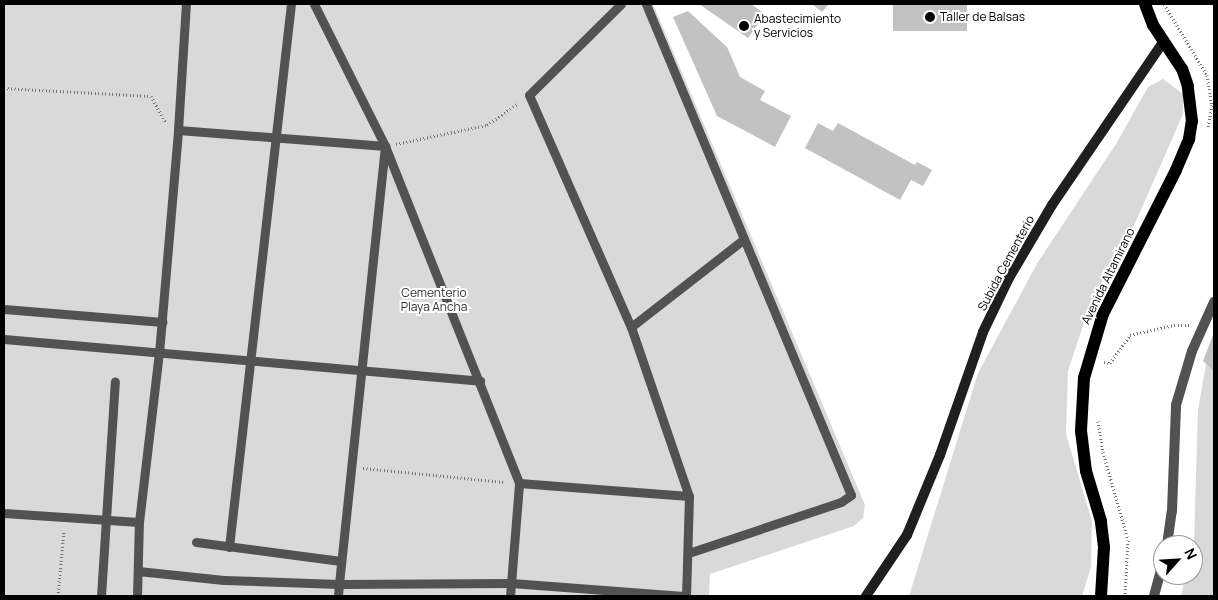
<!DOCTYPE html>
<html>
<head>
<meta charset="utf-8">
<style>
  body { margin:0 }
  #map { position:relative; width:1218px; height:600px; overflow:hidden; background:#fff; font-family:Manrope,sans-serif }
  div>[style] { position:absolute }
  .green>* { inset:0; background:#d9d9d9 }
  .building>* { inset:0; background:#c2c2c2; transform-origin:0 0 }
  .path>* { height:3px; margin-top:-1.5px; transform-origin:0; background:repeating-linear-gradient(90deg,#747474 0 1px,transparent 0 3.5px) }
  .lane>* { height:9px; margin:-4.5px; padding:0 4.5px; transform-origin:4.5px; border-radius:4.5px; background:#525252 }
  .street>* { height:10px; margin:-5px; padding:0 5px; transform-origin:5px; border-radius:5px; background:#525252 }
  .secondary>* { height:10px; margin:-5px; padding:0 5px; transform-origin:5px; border-radius:5px; background:#1f1f1f }
  .primary>* { height:12px; margin:-6px; padding:0 6px; transform-origin:6px; border-radius:6px; background:#000 }
  .dots>* { width:14px; height:14px; translate:-50% -50%; box-sizing:border-box; border:2px solid #fff; border-radius:50% }
  span { translate:-50% -50%; white-space:nowrap; text-align:center; line-height:1.15; -webkit-text-stroke:4px #fff; paint-order:stroke }
  .poi-label { font-size:12px; color:#000 }
  .left { translate:0 -50%; text-align:left }
  .street-label { font-size:12px; color:#000 }
  .park-label { font-size:12px; color:#303030 }
  .frame { position:absolute; inset:0; border:5px solid #000; pointer-events:none }
  .north { position:absolute; left:1153px; top:535px; width:50px; height:50px; box-sizing:border-box; background:#fff; border:1px solid #999; border-radius:50%; rotate:64deg; font-size:14px; font-weight:700; line-height:20px; text-align:center; color:#000 }
  .north::after { content:''; display:block; margin:auto; width:18px; height:22px; background:#000; clip-path:polygon(50% 0,100% 100%,50% 72%,0 100%) }
</style>
</head>
<body>
<div id="map">
  <div class="green">
    <i style="clip-path:polygon(4px 4px,653px 4px,865px 505px,863px 518px,854px 526px,710px 574px,709px 596px,4px 596px)"></i>
    <i style="clip-path:polygon(1163px 79px,1183px 94px,1183px 114px,1133px 228px,1092px 299px,1068px 371px,1066px 434px,1092px 521px,1091px 567px,1082px 596px,909px 596px,978px 373px,1038px 262px,1116px 144px,1148px 87px)"></i>
    <i style="clip-path:polygon(1206px 364px,1214px 372px,1214px 596px,1181px 596px,1186px 575px,1193px 575px,1198px 410px)"></i>
  </div>
  <div class="building">
    <i style="clip-path:polygon(699px 4px,751px 4px,765px 14px,748px 38px)"></i>
    <i style="clip-path:polygon(812px 4px,829px 4px,822px 12px)"></i>
    <i style="left:893px;top:4px;width:74px;height:27px"></i>
    <i style="clip-path:polygon(688px 11px,727px 47px,740px 77px,765px 91px,760px 100px,791px 116px,775px 147px,717px 116px,673px 17px)"></i>
    <i style="clip-path:polygon(818px 123px,833px 131px,838px 123px,915px 165px,917px 162px,932px 170px,923px 186px,911px 180px,900px 200px,805px 148px)"></i>
    <i style="clip-path:polygon(1214px 332px,1214px 372px,1203px 361px)"></i>
  </div>
  <div class="path">
    <i style="left:1164px;top:4px;width:83px;rotate:58.8deg"></i>
    <i style="left:1207px;top:75px;width:30px;rotate:81deg"></i>
    <i style="left:1212px;top:105px;width:22px;rotate:100deg"></i>
    <i style="left:4px;top:88px;width:147px;rotate:3.1deg"></i>
    <i style="left:151px;top:96px;width:31px;rotate:61deg"></i>
    <i style="left:396px;top:144px;width:93px;rotate:-11.8deg"></i>
    <i style="left:487px;top:125px;width:38px;rotate:-35deg"></i>
    <i style="left:1104px;top:362px;width:6px;rotate:9deg"></i>
    <i style="left:1110px;top:363px;width:34px;rotate:-54deg"></i>
    <i style="left:1130px;top:335px;width:45px;rotate:-12.8deg"></i>
    <i style="left:1174px;top:325px;width:15px"></i>
    <i style="left:1098px;top:421px;width:31px;rotate:81deg"></i>
    <i style="left:1103px;top:452px;width:91px;rotate:74.1deg"></i>
    <i style="left:1128px;top:540px;width:56px;rotate:93.1deg"></i>
    <i style="left:363px;top:468px;width:142px;rotate:5.7deg"></i>
    <i style="left:58px;top:596px;width:66px;rotate:-84.8deg"></i>
  </div>
  <div class="lane">
    <i style="left:314px;top:4px;width:159px;rotate:63.4deg"></i>
    <i style="left:385px;top:146px;width:363px;rotate:68.3deg"></i>
    <i style="left:519px;top:483px;width:170px;rotate:4.4deg"></i>
    <i style="left:689px;top:496px;width:100px;rotate:91.7deg"></i>
    <i style="left:621px;top:4px;width:129px;rotate:135.3deg"></i>
    <i style="left:529px;top:95px;width:253px;rotate:66.3deg"></i>
    <i style="left:631px;top:327px;width:179px;rotate:71.1deg"></i>
    <i style="left:646px;top:4px;width:532px;rotate:67.34deg"></i>
    <i style="left:851px;top:495px;width:12px;rotate:145deg"></i>
    <i style="left:841px;top:502px;width:160px;rotate:161.5deg"></i>
    <i style="left:178px;top:130px;width:126px;rotate:-86.4deg"></i>
    <i style="left:4px;top:309px;width:159px;rotate:4.7deg"></i>
    <i style="left:631px;top:327px;width:143px;rotate:-37.9deg"></i>
    <i style="left:4px;top:339px;width:478px;rotate:5deg"></i>
    <i style="left:4px;top:513px;width:135px;rotate:3.8deg"></i>
    <i style="left:196px;top:542px;width:146px;rotate:7.5deg"></i>
    <i style="left:229px;top:547px;width:547px;rotate:-83.49deg"></i>
    <i style="left:138px;top:571px;width:86px;rotate:6deg"></i>
    <i style="left:224px;top:580px;width:115px;rotate:2deg"></i>
    <i style="left:339px;top:584px;width:12px;rotate:95deg"></i>
    <i style="left:101px;top:596px;width:215px;rotate:-86.3deg"></i>
    <i style="left:137px;top:596px;width:74px;rotate:-88.5deg"></i>
    <i style="left:139px;top:522px;width:170px;rotate:-83.3deg"></i>
    <i style="left:159px;top:353px;width:224px;rotate:-85.1deg"></i>
    <i style="left:178px;top:130px;width:208px;rotate:4.4deg"></i>
    <i style="left:385px;top:146px;width:440px;rotate:96deg"></i>
    <i style="left:339px;top:584px;width:172px;rotate:-0.3deg"></i>
    <i style="left:511px;top:583px;width:173px;rotate:4.3deg"></i>
    <i style="left:510px;top:596px;width:113px;rotate:-85.4deg"></i>
  </div>
  <div class="street">
    <i style="left:1167px;top:545px;width:34px;rotate:-82deg"></i>
    <i style="left:1172px;top:511px;width:106px;rotate:-87.8deg"></i>
    <i style="left:1176px;top:405px;width:56px;rotate:-73.5deg"></i>
    <i style="left:1192px;top:351px;width:54px;rotate:-65.8deg"></i>
    <i style="left:1154px;top:596px;width:34px;rotate:-75deg"></i>
  </div>
  <div class="secondary">
    <i style="left:866px;top:596px;width:73px;rotate:-56.1deg"></i>
    <i style="left:907px;top:535px;width:87px;rotate:-67.6deg"></i>
    <i style="left:940px;top:455px;width:130px;rotate:-70.7deg"></i>
    <i style="left:983px;top:332px;width:60px;rotate:-64.3deg"></i>
    <i style="left:1009px;top:278px;width:85px;rotate:-59.5deg"></i>
    <i style="left:1052px;top:205px;width:199px;rotate:-55.7deg"></i>
  </div>
  <div class="primary">
    <i style="left:1101px;top:596px;width:49px;rotate:-86.5deg"></i>
    <i style="left:1104px;top:547px;width:26px;rotate:-97deg"></i>
    <i style="left:1101px;top:521px;width:52px;rotate:-106.7deg"></i>
    <i style="left:1086px;top:471px;width:40px;rotate:-97.1deg"></i>
    <i style="left:1081px;top:431px;width:53px;rotate:-86.8deg"></i>
    <i style="left:1084px;top:378px;width:67px;rotate:-73.5deg"></i>
    <i style="left:1103px;top:314px;width:161px;rotate:-63.1deg"></i>
    <i style="left:1176px;top:170px;width:34px;rotate:-67deg"></i>
    <i style="left:1189px;top:139px;width:18px;rotate:-81deg"></i>
    <i style="left:1192px;top:121px;width:35px;rotate:-97deg"></i>
    <i style="left:1188px;top:86px;width:18px;rotate:-109deg"></i>
    <i style="left:1182px;top:69px;width:53px;rotate:-123.4deg"></i>
    <i style="left:1153px;top:25px;width:22px;rotate:-111deg"></i>
  </div>
  <div class="dots">
    <i style="left:930px;top:17px;background:#000"></i>
    <i style="left:744px;top:26px;background:#000"></i>
  </div>
  <div class="poi-label">
    <span class="left" style="left:940px;top:17px">Taller de Balsas</span>
    <span class="left" style="left:754px;top:26px">Abastecimiento<br>y Servicios</span>
  </div>
  <div class="street-label">
    <span style="left:1006px;top:263px;rotate:-62deg">Subida Cementerio</span>
    <span style="left:1108px;top:276px;rotate:-64deg">Avenida Altamirano</span>
  </div>
  <div class="park-label">
    <span style="left:434px;top:300px">Cementerio<br>Playa Ancha</span>
  </div>
  <div class="frame"></div>
  <div class="north">N</div>
</div>
</body>
</html>
